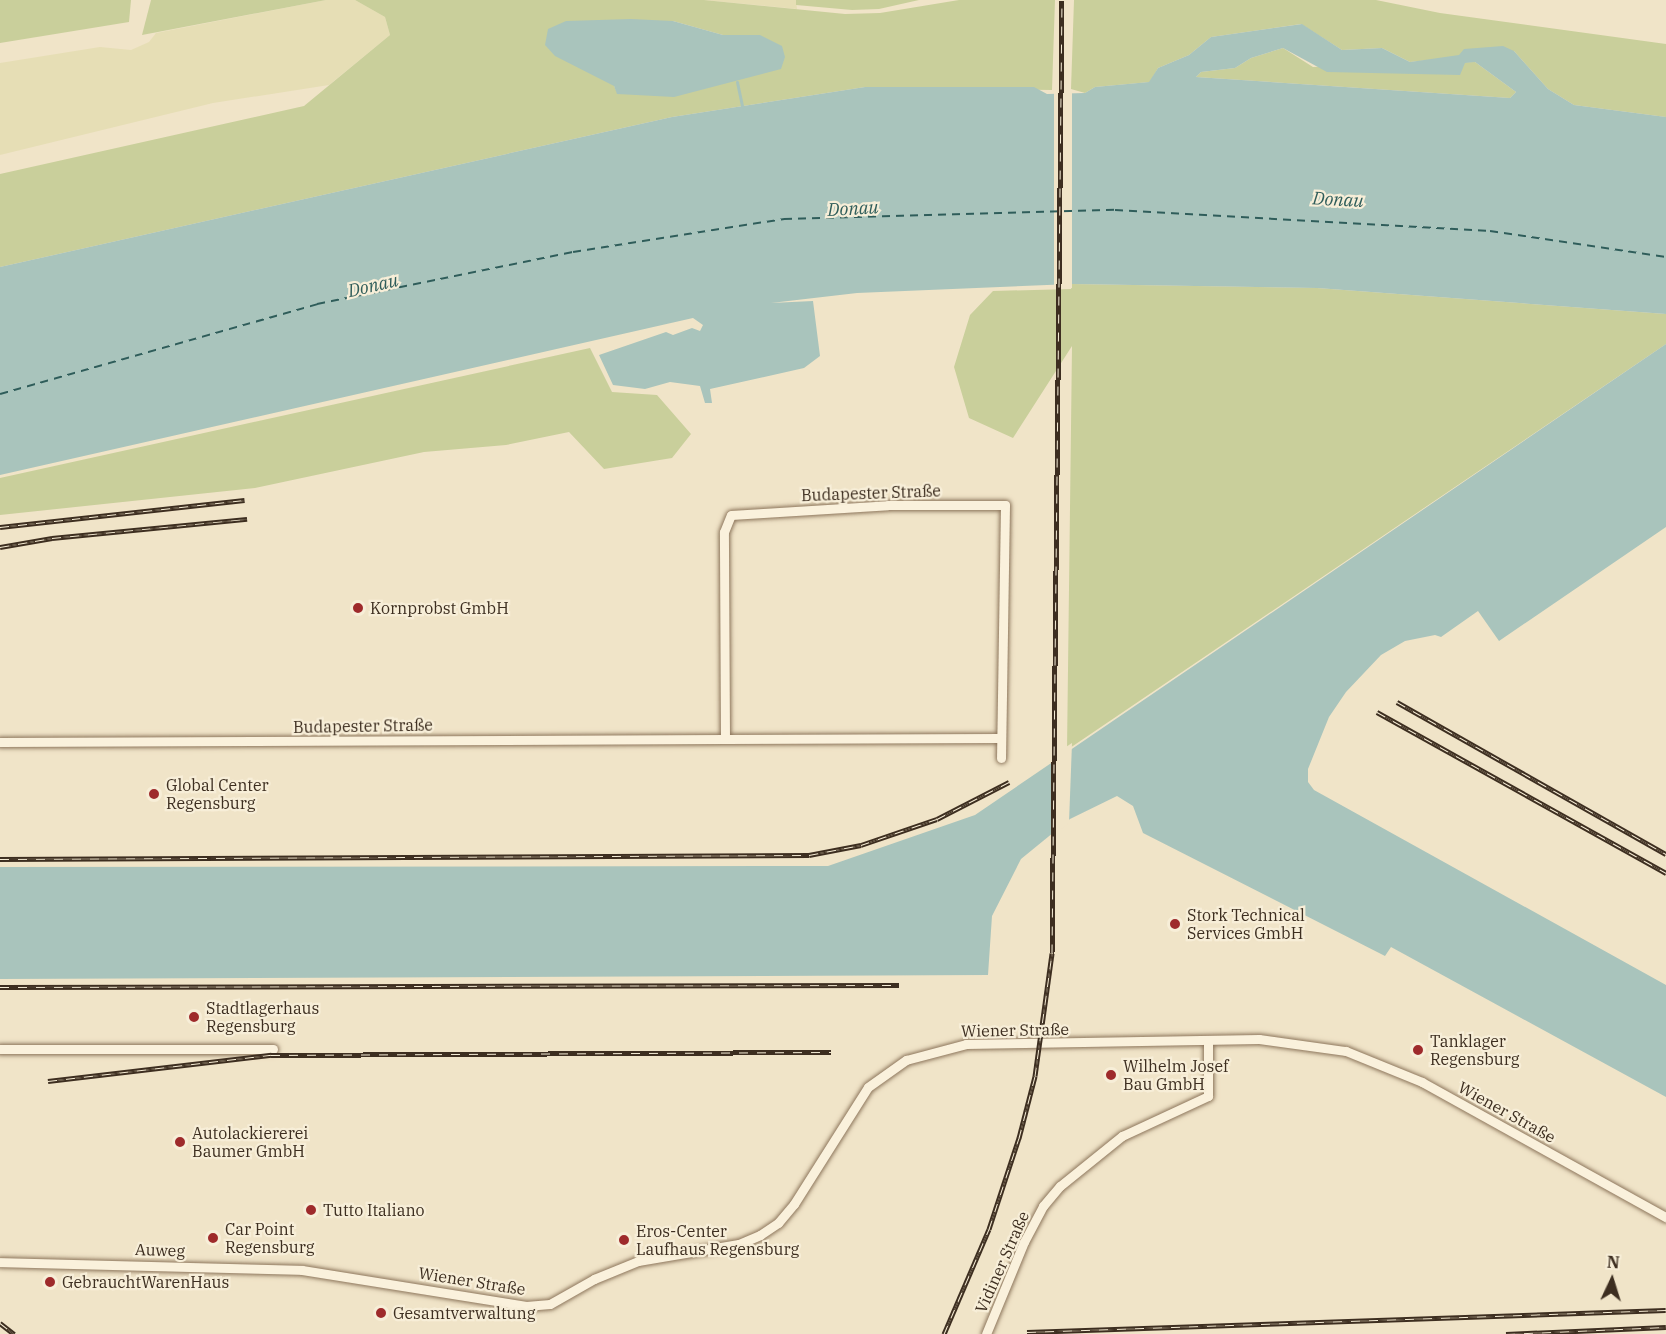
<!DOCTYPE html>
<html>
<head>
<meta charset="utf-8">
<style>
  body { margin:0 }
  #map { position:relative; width:1666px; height:1334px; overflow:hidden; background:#f0e4c8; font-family:"IBM Plex Serif",serif }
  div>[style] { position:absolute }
  .farmland>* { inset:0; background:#e6deb5 }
  .green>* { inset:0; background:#c9cf9b }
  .water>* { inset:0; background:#a9c4bc }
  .pier>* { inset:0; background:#f0e4c8; transform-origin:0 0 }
  .stream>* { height:3px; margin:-1.5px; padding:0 1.5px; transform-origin:1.5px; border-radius:1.5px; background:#a9c4bc }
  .ferry>* { height:1.5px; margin-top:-0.75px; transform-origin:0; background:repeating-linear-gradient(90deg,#2f5d5a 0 8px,transparent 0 14px) }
  .roads { filter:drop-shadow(0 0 2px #8d765c) drop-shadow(0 0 2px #8d765c) }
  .street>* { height:9px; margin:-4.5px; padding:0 4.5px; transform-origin:4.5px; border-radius:4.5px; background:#faf1dc }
  .rail>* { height:5px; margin-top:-2.5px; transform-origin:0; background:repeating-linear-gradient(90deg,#f7eed8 0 9px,#3d2e20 0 18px); box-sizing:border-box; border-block:2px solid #3d2e20 }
  .dots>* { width:16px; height:16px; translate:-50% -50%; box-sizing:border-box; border:3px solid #f7eed8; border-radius:50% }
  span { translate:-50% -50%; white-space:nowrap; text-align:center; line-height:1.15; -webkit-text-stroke:4.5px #f7eed8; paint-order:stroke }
  .street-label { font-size:16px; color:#3d2e20 }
  .poi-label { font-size:16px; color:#3d2e20 }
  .left { translate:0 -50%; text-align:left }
  .water-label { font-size:18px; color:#2f5d5a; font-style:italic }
  .north { position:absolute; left:1582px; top:1250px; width:60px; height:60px; -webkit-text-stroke:4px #f7eed8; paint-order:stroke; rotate:4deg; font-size:16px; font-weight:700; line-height:24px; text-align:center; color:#3d2e20 }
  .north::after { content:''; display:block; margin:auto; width:21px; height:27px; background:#3d2e20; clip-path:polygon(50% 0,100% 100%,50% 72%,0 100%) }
</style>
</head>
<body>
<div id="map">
  <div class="farmland">
    <i style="clip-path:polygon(326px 0,355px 0,385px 17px,390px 35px,329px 85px,213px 103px,0 155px,0 63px,100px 47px,131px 50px,149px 42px,156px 33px)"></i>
    <i style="clip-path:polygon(704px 0,796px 0,797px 9px)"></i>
  </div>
  <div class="green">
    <i style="clip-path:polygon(0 0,131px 0,129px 22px,0 43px)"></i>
    <i style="clip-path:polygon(151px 0,326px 0,142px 35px)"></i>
    <i style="clip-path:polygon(evenodd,355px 0,704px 0,845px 14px,880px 13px,959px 0,1055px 0,1052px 90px,865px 87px,672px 117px,0 267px,0 174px,304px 106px,390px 35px,385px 17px,355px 0,673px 21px,723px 35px,760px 35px,618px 94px,614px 86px,673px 21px)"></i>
    <i style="clip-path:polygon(796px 0,919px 0,879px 9px,852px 10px,796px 5px)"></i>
    <i style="clip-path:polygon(1074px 0,1376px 0,1440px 13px,1666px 44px,1666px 117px,1574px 105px,1548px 89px,1514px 51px,1410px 62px,1382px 48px,1342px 50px,1301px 24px,1211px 37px,1189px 55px,1158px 68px,1150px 82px,1095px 87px,1085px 93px,1071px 89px)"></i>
    <i style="clip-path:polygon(1283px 48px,1313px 67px,1475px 62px,1516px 92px,1510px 98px,1196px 77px,1201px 72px,1235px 68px,1251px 58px)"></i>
    <i style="clip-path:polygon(1072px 284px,1317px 288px,1666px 314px,1666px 344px,1067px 750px,1072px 346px,1013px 438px,969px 418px,954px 367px,970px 315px,993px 291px,1071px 289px)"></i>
    <i style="clip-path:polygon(590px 348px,612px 392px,657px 395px,691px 434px,672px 458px,604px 469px,569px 432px,506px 445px,424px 452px,255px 488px,0 515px,0 478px)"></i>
  </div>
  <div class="water">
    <i style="clip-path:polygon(631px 19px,673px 21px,723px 35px,760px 35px,782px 46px,785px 57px,781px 69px,674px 97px,617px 94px,614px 86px,555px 56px,545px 45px,548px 29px,566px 21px)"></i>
    <i style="clip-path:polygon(evenodd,1302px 24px,1342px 50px,1382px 48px,1410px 62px,1459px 55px,1464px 49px,1503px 46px,1514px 51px,1548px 89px,1574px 105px,1666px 117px,1666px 314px,1317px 288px,1072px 284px,857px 293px,771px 303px,813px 301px,820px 356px,804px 368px,710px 389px,712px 403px,705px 403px,700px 386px,670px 382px,645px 389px,613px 385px,599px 355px,666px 332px,673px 335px,692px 328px,700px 331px,703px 325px,693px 318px,0 475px,0 267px,672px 117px,865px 87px,1034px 87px,1047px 94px,1085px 93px,1095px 87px,1149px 82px,1158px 68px,1189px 55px,1211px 37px,1302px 24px,1283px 48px,1327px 72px,1460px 75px,1465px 63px,1475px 62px,1516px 92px,1510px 98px,1196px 77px,1201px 72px,1235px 68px,1251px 58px,1283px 48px)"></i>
    <i style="clip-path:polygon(1666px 344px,1666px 527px,1499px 641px,1478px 611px,1441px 637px,1435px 635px,1405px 641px,1381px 655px,1346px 692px,1329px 717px,1308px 769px,1308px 782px,1314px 790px,1666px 985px,1666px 1097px,1391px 947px,1385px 956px,1143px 833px,1133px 806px,1117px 796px,1070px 819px,1021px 859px,992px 916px,988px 975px,0 979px,0 867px,828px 866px,975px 815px)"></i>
  </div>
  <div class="pier">
    <i style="left:1072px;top:90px;width:198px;height:18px;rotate:90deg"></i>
    <i style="clip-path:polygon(1072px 743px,1069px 823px,1052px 836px,1052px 756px)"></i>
  </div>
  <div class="stream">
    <i style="left:737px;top:82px;width:25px;rotate:78deg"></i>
  </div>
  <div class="ferry">
    <i style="left:0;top:394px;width:330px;rotate:-15.8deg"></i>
    <i style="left:317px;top:304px;width:261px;rotate:-11.5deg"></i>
    <i style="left:573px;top:252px;width:214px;rotate:-8.9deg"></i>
    <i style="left:784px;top:219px;width:331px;rotate:-1.6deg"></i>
    <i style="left:1115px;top:210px;width:376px;rotate:3.2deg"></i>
    <i style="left:1490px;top:231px;width:178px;rotate:8.4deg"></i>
  </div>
  <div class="roads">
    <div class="street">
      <i style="left:725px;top:739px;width:276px;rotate:-0.2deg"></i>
      <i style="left:0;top:742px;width:725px;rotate:-0.24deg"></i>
      <i style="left:725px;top:739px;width:207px;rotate:-90.3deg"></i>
      <i style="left:724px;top:532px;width:18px;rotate:-68deg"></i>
      <i style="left:731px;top:515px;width:157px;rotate:-3.6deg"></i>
      <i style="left:888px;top:505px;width:117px"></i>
      <i style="left:1005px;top:505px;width:253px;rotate:90.9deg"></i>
      <i style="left:0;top:1049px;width:273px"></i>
      <i style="left:0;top:1262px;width:302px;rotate:1.5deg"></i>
      <i style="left:302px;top:1270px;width:227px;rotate:9.1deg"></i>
      <i style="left:526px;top:1306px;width:24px;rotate:-5deg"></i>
      <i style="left:550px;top:1304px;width:51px;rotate:-29.6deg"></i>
      <i style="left:594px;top:1279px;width:48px;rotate:-22.2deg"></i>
      <i style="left:638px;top:1261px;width:102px;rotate:-9.6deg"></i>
      <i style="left:739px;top:1244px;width:23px;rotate:-23deg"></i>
      <i style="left:760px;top:1235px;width:22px;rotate:-34deg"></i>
      <i style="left:778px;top:1223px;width:25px;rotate:-50deg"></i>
      <i style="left:794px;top:1204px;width:138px;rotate:-57.7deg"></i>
      <i style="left:868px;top:1087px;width:47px;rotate:-35.4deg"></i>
      <i style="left:906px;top:1060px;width:62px;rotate:-14.9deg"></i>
      <i style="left:966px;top:1044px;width:293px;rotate:-1deg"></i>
      <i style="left:1259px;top:1039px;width:88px;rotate:7.9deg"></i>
      <i style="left:1346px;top:1051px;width:82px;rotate:22.2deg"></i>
      <i style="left:1422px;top:1082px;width:279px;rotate:29deg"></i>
      <i style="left:986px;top:1334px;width:100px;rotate:-67.6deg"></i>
      <i style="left:1024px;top:1242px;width:41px;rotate:-62.2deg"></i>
      <i style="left:1043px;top:1206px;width:26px;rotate:-50deg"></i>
      <i style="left:1060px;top:1186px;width:80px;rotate:-38.9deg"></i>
      <i style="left:1122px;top:1136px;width:95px;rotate:-24.9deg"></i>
      <i style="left:1208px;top:1096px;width:55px;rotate:-90deg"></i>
    </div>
  </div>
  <div class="rail">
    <i style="left:0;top:527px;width:246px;rotate:-6.3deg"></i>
    <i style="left:0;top:547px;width:53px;rotate:-9.8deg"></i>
    <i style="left:52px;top:538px;width:196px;rotate:-5.6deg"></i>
    <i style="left:1397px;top:702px;width:309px;rotate:29.5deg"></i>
    <i style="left:1377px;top:712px;width:331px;rotate:29.1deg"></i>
    <i style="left:0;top:859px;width:809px;rotate:-0.28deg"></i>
    <i style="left:809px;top:855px;width:53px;rotate:-10.9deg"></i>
    <i style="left:861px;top:845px;width:80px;rotate:-18.9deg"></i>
    <i style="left:937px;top:819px;width:81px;rotate:-27.2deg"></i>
    <i style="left:0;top:987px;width:899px;rotate:-0.13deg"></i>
    <i style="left:48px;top:1081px;width:225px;rotate:-6.7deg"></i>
    <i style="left:271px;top:1055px;width:560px;rotate:-0.31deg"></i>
    <i style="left:0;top:1323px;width:18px;rotate:38deg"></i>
    <i style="left:1027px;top:1332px;width:639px;rotate:-1.97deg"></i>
    <i style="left:944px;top:1334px;width:114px;rotate:-66.8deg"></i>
    <i style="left:989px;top:1229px;width:96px;rotate:-71.8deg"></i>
    <i style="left:1019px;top:1138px;width:64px;rotate:-75.5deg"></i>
    <i style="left:1035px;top:1076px;width:124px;rotate:-82.1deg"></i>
    <i style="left:1052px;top:953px;width:953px;rotate:-89.4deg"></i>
    <i style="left:1506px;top:1334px;width:160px;rotate:-2.5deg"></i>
  </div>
  <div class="dots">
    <i style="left:358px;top:608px;background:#9e2a2b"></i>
    <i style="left:154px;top:794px;background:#9e2a2b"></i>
    <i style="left:1175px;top:924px;background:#9e2a2b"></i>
    <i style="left:194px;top:1017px;background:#9e2a2b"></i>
    <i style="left:1418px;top:1050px;background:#9e2a2b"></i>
    <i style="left:1111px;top:1075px;background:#9e2a2b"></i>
    <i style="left:180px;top:1142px;background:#9e2a2b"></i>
    <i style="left:311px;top:1210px;background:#9e2a2b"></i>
    <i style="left:213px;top:1238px;background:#9e2a2b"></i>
    <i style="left:624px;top:1240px;background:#9e2a2b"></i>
    <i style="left:50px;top:1282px;background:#9e2a2b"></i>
    <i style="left:381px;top:1313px;background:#9e2a2b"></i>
  </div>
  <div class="street-label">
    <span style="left:871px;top:493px;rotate:-2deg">Budapester Straße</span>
    <span style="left:363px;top:726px;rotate:-1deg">Budapester Straße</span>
    <span style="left:1015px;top:1030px;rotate:-1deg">Wiener Straße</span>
    <span style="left:1507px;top:1112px;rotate:29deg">Wiener Straße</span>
    <span style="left:160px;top:1250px;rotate:2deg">Auweg</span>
    <span style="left:1002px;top:1262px;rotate:-66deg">Vidiner Straße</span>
    <span style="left:472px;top:1281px;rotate:9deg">Wiener Straße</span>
  </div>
  <div class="poi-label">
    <span class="left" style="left:370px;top:608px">Kornprobst GmbH</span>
    <span class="left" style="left:166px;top:794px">Global Center<br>Regensburg</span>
    <span class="left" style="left:1187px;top:924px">Stork Technical<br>Services GmbH</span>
    <span class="left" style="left:206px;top:1017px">Stadtlagerhaus<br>Regensburg</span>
    <span class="left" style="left:1430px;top:1050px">Tanklager<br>Regensburg</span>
    <span class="left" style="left:1123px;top:1075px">Wilhelm Josef<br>Bau GmbH</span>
    <span class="left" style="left:192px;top:1142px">Autolackiererei<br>Baumer GmbH</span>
    <span class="left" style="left:323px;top:1210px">Tutto Italiano</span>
    <span class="left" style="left:225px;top:1238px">Car Point<br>Regensburg</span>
    <span class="left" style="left:636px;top:1240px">Eros-Center<br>Laufhaus Regensburg</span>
    <span class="left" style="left:62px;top:1282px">GebrauchtWarenHaus</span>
    <span class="left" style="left:393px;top:1313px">Gesamtverwaltung</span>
  </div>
  <div class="water-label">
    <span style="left:1338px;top:200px;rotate:3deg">Donau</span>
    <span style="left:853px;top:209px;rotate:-3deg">Donau</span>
    <span style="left:373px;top:286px;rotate:-13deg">Donau</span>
  </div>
  <div class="north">N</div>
</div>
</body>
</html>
